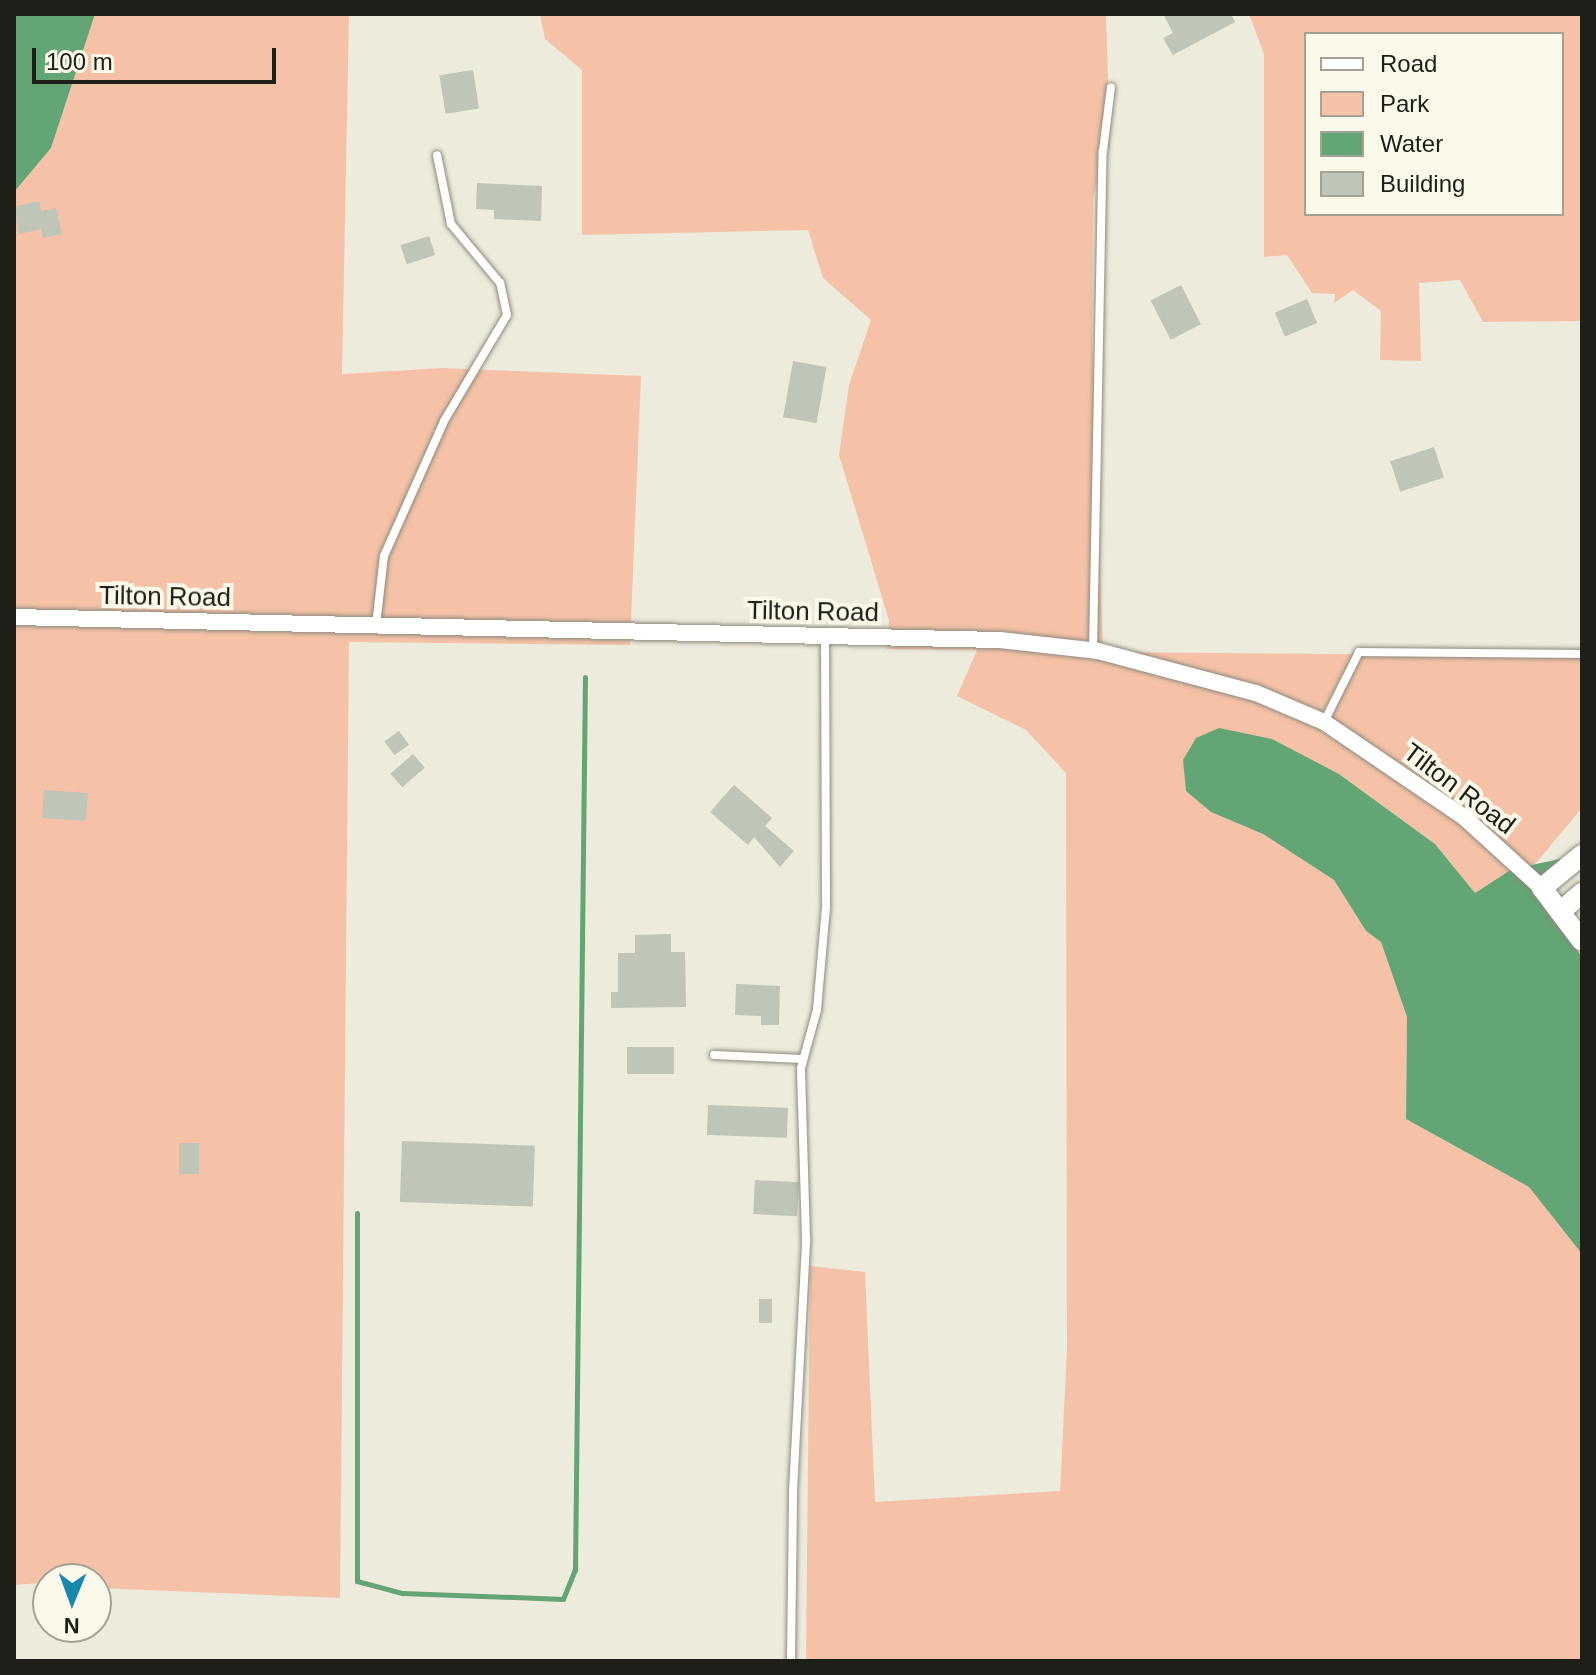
<!DOCTYPE html>
<html>
<head>
<meta charset="utf-8">
<style>
  body { margin:0 }
  #map { position:relative; width:1596px; height:1675px; overflow:hidden; background:#edebdc; font-family:Helvetica,sans-serif }
  div>[style] { position:absolute }
  .green>* { inset:0; background:#f5c2a7 }
  .water>* { inset:0; background:#63a574 }
  .stream>* { height:5px; margin:-2.5px; padding:0 2.5px; transform-origin:2.5px; border-radius:2.5px; background:#63a574 }
  .building>* { inset:0; background:#bfc5b7; transform-origin:0 0 }
  .roads { filter:drop-shadow(0 0 2px #8d8b7d) drop-shadow(0 0 2px #8d8b7d) }
  .service>* { height:8px; margin:-4px; padding:0 4px; transform-origin:4px; border-radius:4px; background:#fff }
  .minor>* { height:16px; margin:-8px; padding:0 8px; transform-origin:8px; border-radius:8px; background:#fff }
  .tertiary>* { height:20px; margin:-10px; padding:0 10px; transform-origin:10px; border-radius:10px; background:#fff }
  span { translate:-50% -50%; white-space:nowrap; text-align:center; line-height:1.15; -webkit-text-stroke:8px #fbf9e9; paint-order:stroke }
  .street-label { font-size:26px; color:#1f1f19 }
  .frame { position:absolute; inset:0; border:16px solid #1f1f19; pointer-events:none }
  .legend { position:absolute; left:1304px; top:32px; width:260px; height:184px; box-sizing:border-box; background:#fbf9e9; border:2px solid #a3a296; margin:0; padding:10px 14px; list-style:none; font-size:24px; color:#1f1f19 }
  .legend li { display:flex; align-items:center; gap:16px; height:40px }
  .legend b { width:40px; border:2px solid #a3a296 }
  .north { position:absolute; left:32px; top:1563px; width:80px; height:80px; box-sizing:border-box; background:#fbf9e9; border:2px solid #a3a296; border-radius:50%; rotate:181deg; font-size:22px; font-weight:700; line-height:32px; text-align:center; color:#1f1f19 }
  .north::after { content:''; display:block; margin:auto; width:28px; height:36px; background:#1789ae; clip-path:polygon(50% 0,100% 100%,50% 72%,0 100%) }
  .scale { position:absolute; left:32px; top:48px; width:244px; height:36px; box-sizing:border-box; border:4px solid #1f1f19; border-top:0; padding-left:10px; font-size:24px; line-height:28px; white-space:nowrap; color:#1f1f19; -webkit-text-stroke:6px #fbf9e9; paint-order:stroke }
</style>
</head>
<body>
<div id="map">
  <div class="green">
    <i style="clip-path:polygon(95px 14px,349px 14px,342px 374px,442px 368px,641px 376px,630px 645px,349px 642px,340px 1598px,96px 1588px,96px 1579px,14px 1585px,14px 192px,51px 148px)"></i>
    <i style="clip-path:polygon(540px 14px,1106px 14px,1110px 149px,1103px 148px,1093px 200px,1092px 337px,1103px 652px,1582px 656px,1582px 808px,1535px 864px,1512px 869px,1475px 893px,1435px 844px,1339px 774px,1211px 812px,1263px 834px,1334px 880px,1366px 931px,1381px 942px,1407px 1017px,1406px 1119px,1529px 1187px,1582px 1254px,1582px 1661px,806px 1661px,810px 1266px,865px 1272px,875px 1502px,1060px 1491px,1067px 1349px,1066px 773px,1026px 730px,957px 696px,977px 650px,887px 649px,889px 620px,839px 455px,849px 385px,871px 320px,823px 278px,808px 230px,582px 235px,582px 70px,545px 39px)"></i>
    <i style="clip-path:polygon(evenodd,1249px 14px,1582px 14px,1582px 321px,1483px 322px,1460px 280px,1419px 283px,1421px 361px,1380px 360px,1381px 311px,1353px 290px,1334px 303px,1335px 294px,1312px 293px,1287px 255px,1264px 257px,1264px 54px,1249px 14px,1306px 34px,1562px 34px,1562px 214px,1306px 214px,1306px 34px)"></i>
  </div>
  <div class="water">
    <i style="clip-path:polygon(14px 14px,95px 14px,51px 148px,14px 192px)"></i>
    <i style="clip-path:polygon(1219px 728px,1272px 739px,1339px 774px,1435px 844px,1475px 893px,1512px 869px,1565px 858px,1530px 887px,1582px 957px,1582px 1254px,1529px 1187px,1406px 1119px,1407px 1017px,1381px 942px,1366px 931px,1334px 880px,1263px 834px,1211px 812px,1186px 791px,1183px 760px,1196px 738px)"></i>
  </div>
  <div class="stream">
    <i style="left:357px;top:1213px;width:368px;rotate:90deg"></i>
    <i style="left:357px;top:1581px;width:47px;rotate:14.9deg"></i>
    <i style="left:402px;top:1593px;width:161px;rotate:2.1deg"></i>
    <i style="left:563px;top:1599px;width:31px;rotate:-68deg"></i>
    <i style="left:575px;top:1570px;width:893px;rotate:-89.36deg"></i>
  </div>
  <div class="building">
    <i style="clip-path:polygon(1163px 14px,1231px 14px,1235px 22px,1173px 55px,1163px 38px,1173px 33px)"></i>
    <i style="left:473px;top:70px;width:39px;height:34px;rotate:81deg"></i>
    <i style="clip-path:polygon(477px 183px,542px 186px,541px 221px,494px 219px,494px 210px,476px 209px)"></i>
    <i style="clip-path:polygon(39px 201px,41px 211px,56px 208px,62px 234px,43px 238px,41px 229px,19px 234px,14px 207px)"></i>
    <i style="left:429px;top:236px;width:20px;height:30px;rotate:72deg"></i>
    <i style="left:1181px;top:285px;width:44px;height:34px;rotate:63deg"></i>
    <i style="left:1307px;top:299px;width:26px;height:35px;rotate:67deg"></i>
    <i style="left:793px;top:361px;width:34px;height:57px;rotate:10deg"></i>
    <i style="left:1434px;top:447px;width:32px;height:46px;rotate:72deg"></i>
    <i style="left:399px;top:731px;width:17px;height:18px;rotate:54deg"></i>
    <i style="left:413px;top:754px;width:18px;height:30px;rotate:49deg"></i>
    <i style="clip-path:polygon(734px 785px,772px 818px,765px 826px,794px 851px,780px 867px,754px 837px,748px 845px,710px 812px)"></i>
    <i style="left:44px;top:790px;width:44px;height:28px;rotate:4deg"></i>
    <i style="clip-path:polygon(671px 934px,671px 952px,685px 952px,686px 1007px,611px 1008px,611px 992px,618px 992px,618px 953px,635px 953px,635px 935px)"></i>
    <i style="clip-path:polygon(736px 984px,780px 986px,779px 1025px,761px 1025px,761px 1016px,735px 1015px)"></i>
    <i style="left:627px;top:1047px;width:47px;height:27px"></i>
    <i style="left:708px;top:1105px;width:80px;height:30px;rotate:2deg"></i>
    <i style="left:402px;top:1141px;width:133px;height:61px;rotate:2deg"></i>
    <i style="left:179px;top:1143px;width:20px;height:31px"></i>
    <i style="left:755px;top:1180px;width:44px;height:34px;rotate:3deg"></i>
    <i style="left:759px;top:1299px;width:13px;height:24px"></i>
  </div>
  <div class="roads">
    <div class="service">
      <i style="left:376px;top:625px;width:69px;rotate:-83.4deg"></i>
      <i style="left:384px;top:556px;width:148px;rotate:-66deg"></i>
      <i style="left:444px;top:421px;width:123px;rotate:-59.3deg"></i>
      <i style="left:507px;top:315px;width:33px;rotate:-102deg"></i>
      <i style="left:500px;top:283px;width:77px;rotate:-129.7deg"></i>
      <i style="left:451px;top:224px;width:70px;rotate:-101.5deg"></i>
      <i style="left:1093px;top:650px;width:499px;rotate:-88.9deg"></i>
      <i style="left:1103px;top:151px;width:64px;rotate:-82.9deg"></i>
      <i style="left:1324px;top:722px;width:78px;rotate:-63.4deg"></i>
      <i style="left:1359px;top:652px;width:223px;rotate:0.5deg"></i>
      <i style="left:714px;top:1055px;width:89px;rotate:2.6deg"></i>
      <i style="left:791px;top:1661px;width:170px;rotate:-89.3deg"></i>
      <i style="left:793px;top:1491px;width:252px;rotate:-87deg"></i>
      <i style="left:806px;top:1239px;width:171px;rotate:-91.7deg"></i>
      <i style="left:801px;top:1068px;width:60px;rotate:-74.6deg"></i>
      <i style="left:817px;top:1010px;width:103px;rotate:-85deg"></i>
      <i style="left:826px;top:907px;width:271px;rotate:-90.2deg"></i>
    </div>
    <div class="minor">
      <i style="left:14px;top:617px;width:986px;rotate:1.34deg"></i>
      <i style="left:1000px;top:640px;width:99px;rotate:6.4deg"></i>
      <i style="left:1098px;top:651px;width:163px;rotate:14.9deg"></i>
      <i style="left:1256px;top:693px;width:74px;rotate:23.1deg"></i>
      <i style="left:1324px;top:722px;width:171px;rotate:34.2deg"></i>
      <i style="left:1465px;top:818px;width:104px;rotate:42.3deg"></i>
    </div>
    <div class="tertiary">
      <i style="left:1582px;top:855px;width:52px;rotate:140.5deg"></i>
      <i style="left:1542px;top:888px;width:66px;rotate:53deg"></i>
      <i style="left:1560px;top:912px;width:29px;rotate:-41deg"></i>
    </div>
  </div>
  <div class="street-label">
    <span style="left:165px;top:597px;rotate:1deg">Tilton Road</span>
    <span style="left:813px;top:612px;rotate:1deg">Tilton Road</span>
    <span style="left:1459px;top:789px;rotate:37deg">Tilton Road</span>
  </div>
  <div class="frame"></div>
  <ul class="legend">
  <li><b style="height:10px;background:#fff"></b>Road</li>
  <li><b style="height:22px;background:#f5c2a7"></b>Park</li>
  <li><b style="height:22px;background:#63a574"></b>Water</li>
  <li><b style="height:22px;background:#bfc5b7"></b>Building</li>
  </ul>
  <div class="north">N</div>
  <div class="scale">100 m</div>
</div>
</body>
</html>
